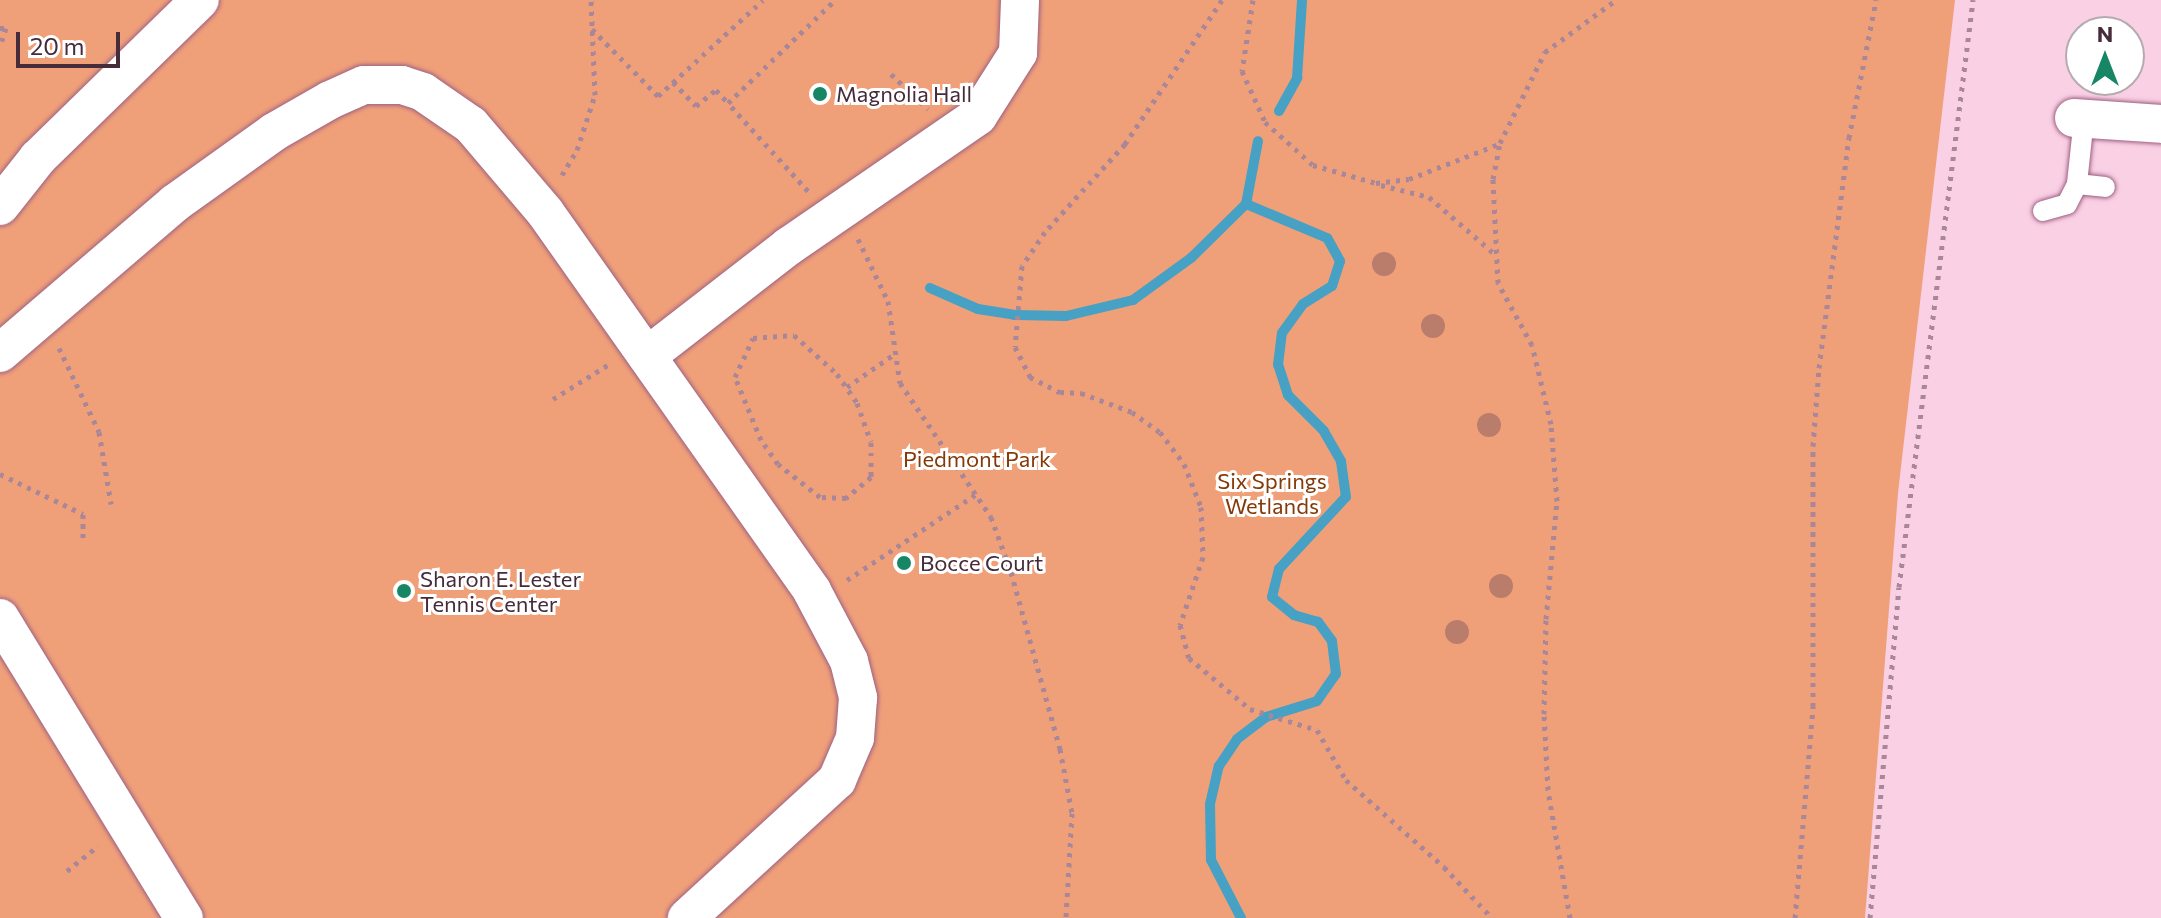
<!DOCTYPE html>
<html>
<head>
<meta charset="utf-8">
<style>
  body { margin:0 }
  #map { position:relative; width:2161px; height:918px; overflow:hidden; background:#fad0e5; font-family:Commissioner,sans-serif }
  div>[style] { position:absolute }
  .green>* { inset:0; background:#f0a079 }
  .stream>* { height:10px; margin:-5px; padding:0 5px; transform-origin:5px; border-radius:5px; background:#46a1c4 }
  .path>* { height:5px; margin-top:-2.5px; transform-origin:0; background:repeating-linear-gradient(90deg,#a98698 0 4px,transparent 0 10px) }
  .roads { filter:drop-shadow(0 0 2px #9e6182) drop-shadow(0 0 2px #9e6182) }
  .lane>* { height:20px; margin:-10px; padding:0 10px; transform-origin:10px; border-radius:10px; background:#fff }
  .street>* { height:38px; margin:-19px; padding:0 19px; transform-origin:19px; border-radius:19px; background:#fff }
  .trees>* { width:24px; height:24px; margin:-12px; border-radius:50%; background:#ba7d6b }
  .dots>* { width:22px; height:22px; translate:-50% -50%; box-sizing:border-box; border:4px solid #fff; border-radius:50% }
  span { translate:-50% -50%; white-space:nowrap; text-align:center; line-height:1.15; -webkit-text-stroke:6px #fff; paint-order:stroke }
  .poi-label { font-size:22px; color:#462b3a }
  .left { translate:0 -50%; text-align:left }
  .park-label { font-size:22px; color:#853907 }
  .north { position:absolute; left:2065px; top:16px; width:80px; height:80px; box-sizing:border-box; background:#fff; border:2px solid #b5aab0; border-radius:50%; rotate:0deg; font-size:22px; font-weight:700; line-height:32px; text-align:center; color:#462b3a }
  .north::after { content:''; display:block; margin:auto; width:28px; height:36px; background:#168664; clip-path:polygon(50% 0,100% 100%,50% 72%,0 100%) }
  .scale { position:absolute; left:16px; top:32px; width:104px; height:36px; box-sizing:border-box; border:4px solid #462b3a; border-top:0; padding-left:10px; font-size:24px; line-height:28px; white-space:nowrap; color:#462b3a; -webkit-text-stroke:6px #fff; paint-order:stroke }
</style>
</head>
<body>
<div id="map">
  <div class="green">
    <i style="clip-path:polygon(0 0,1955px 0,1898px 493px,1865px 918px,0 918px)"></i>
  </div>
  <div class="stream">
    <i style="left:1279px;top:111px;width:38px;rotate:-61deg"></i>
    <i style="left:1297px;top:78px;width:78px;rotate:-86.3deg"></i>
    <i style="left:930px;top:288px;width:52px;rotate:23.6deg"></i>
    <i style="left:978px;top:309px;width:36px;rotate:9deg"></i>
    <i style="left:1014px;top:315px;width:52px;rotate:1.1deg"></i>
    <i style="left:1066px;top:316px;width:69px;rotate:-13.4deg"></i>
    <i style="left:1133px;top:300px;width:72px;rotate:-35.9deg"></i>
    <i style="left:1191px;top:258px;width:77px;rotate:-44.5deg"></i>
    <i style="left:1246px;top:204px;width:64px;rotate:-79.2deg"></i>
    <i style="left:1241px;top:918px;width:65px;rotate:-117.3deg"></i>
    <i style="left:1211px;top:860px;width:56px;rotate:-91deg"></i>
    <i style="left:1210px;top:804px;width:39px;rotate:-77deg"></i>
    <i style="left:1219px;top:766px;width:32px;rotate:-56deg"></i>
    <i style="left:1237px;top:739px;width:36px;rotate:-37deg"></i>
    <i style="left:1266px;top:717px;width:53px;rotate:-17.4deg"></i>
    <i style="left:1317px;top:701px;width:33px;rotate:-55deg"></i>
    <i style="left:1336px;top:674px;width:33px;rotate:-97deg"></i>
    <i style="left:1332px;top:641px;width:24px;rotate:-126deg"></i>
    <i style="left:1318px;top:622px;width:25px;rotate:-164deg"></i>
    <i style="left:1294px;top:615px;width:28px;rotate:-141deg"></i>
    <i style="left:1272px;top:597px;width:29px;rotate:-76deg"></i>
    <i style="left:1279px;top:569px;width:98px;rotate:-47.1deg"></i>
    <i style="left:1346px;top:497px;width:36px;rotate:-98deg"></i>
    <i style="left:1341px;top:461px;width:34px;rotate:-120deg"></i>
    <i style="left:1324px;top:431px;width:51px;rotate:-135deg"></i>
    <i style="left:1288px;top:395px;width:32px;rotate:-108deg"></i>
    <i style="left:1278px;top:365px;width:32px;rotate:-83deg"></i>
    <i style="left:1282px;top:333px;width:36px;rotate:-54deg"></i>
    <i style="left:1303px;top:304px;width:34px;rotate:-32deg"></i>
    <i style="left:1332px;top:286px;width:26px;rotate:-72deg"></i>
    <i style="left:1340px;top:261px;width:26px;rotate:-119deg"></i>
    <i style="left:1327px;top:238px;width:88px;rotate:-157.2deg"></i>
  </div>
  <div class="path">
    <i style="left:1222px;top:0;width:174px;rotate:124deg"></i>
    <i style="left:1125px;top:144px;width:119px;rotate:132.3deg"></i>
    <i style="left:1045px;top:232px;width:41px;rotate:124.1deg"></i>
    <i style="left:1022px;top:266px;width:81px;rotate:94.9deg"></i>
    <i style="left:1015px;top:347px;width:34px;rotate:63deg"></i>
    <i style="left:1030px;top:377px;width:34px;rotate:27deg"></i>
    <i style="left:1060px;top:392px;width:21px;rotate:3deg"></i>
    <i style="left:1081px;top:393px;width:54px;rotate:20.4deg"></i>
    <i style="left:1132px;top:412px;width:34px;rotate:36deg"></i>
    <i style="left:1160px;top:432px;width:40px;rotate:53deg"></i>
    <i style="left:1184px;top:464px;width:46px;rotate:68.4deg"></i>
    <i style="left:1201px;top:507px;width:50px;rotate:87.7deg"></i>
    <i style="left:1203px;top:557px;width:72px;rotate:108.7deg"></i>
    <i style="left:1180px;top:625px;width:34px;rotate:75deg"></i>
    <i style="left:1189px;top:658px;width:80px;rotate:39.9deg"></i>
    <i style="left:1250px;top:709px;width:70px;rotate:17.4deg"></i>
    <i style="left:1317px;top:730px;width:58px;rotate:59.9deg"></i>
    <i style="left:1346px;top:780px;width:131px;rotate:41.6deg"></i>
    <i style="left:1444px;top:867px;width:70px;rotate:46.7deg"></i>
    <i style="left:1253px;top:0;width:72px;rotate:98.8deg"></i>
    <i style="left:1242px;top:71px;width:56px;rotate:65.7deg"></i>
    <i style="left:1265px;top:122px;width:64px;rotate:41.9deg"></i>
    <i style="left:1313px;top:165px;width:66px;rotate:15.9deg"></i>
    <i style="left:1376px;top:183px;width:33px;rotate:-7deg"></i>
    <i style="left:1409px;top:179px;width:97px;rotate:-21.3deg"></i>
    <i style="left:0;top:28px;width:6px"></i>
    <i style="left:6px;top:28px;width:20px;rotate:108deg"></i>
    <i style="left:592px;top:29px;width:94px;rotate:45.4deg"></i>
    <i style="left:658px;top:96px;width:142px;rotate:-42.4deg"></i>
    <i style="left:891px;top:74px;width:51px;rotate:43.4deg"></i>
    <i style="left:673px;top:82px;width:33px;rotate:46deg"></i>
    <i style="left:696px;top:106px;width:26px;rotate:-39deg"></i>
    <i style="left:716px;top:90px;width:18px;rotate:47deg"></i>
    <i style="left:562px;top:175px;width:29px;rotate:-59deg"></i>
    <i style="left:577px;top:150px;width:58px;rotate:-71.9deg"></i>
    <i style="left:595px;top:95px;width:95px;rotate:-92.4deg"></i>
    <i style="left:1381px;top:185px;width:49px;rotate:14deg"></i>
    <i style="left:1429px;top:197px;width:89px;rotate:40.9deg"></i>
    <i style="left:808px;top:191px;width:119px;rotate:-132.3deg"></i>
    <i style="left:728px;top:103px;width:149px;rotate:-43.9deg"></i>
    <i style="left:858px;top:239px;width:69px;rotate:64.2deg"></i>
    <i style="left:888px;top:301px;width:83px;rotate:81.7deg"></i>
    <i style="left:900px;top:383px;width:162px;rotate:55.8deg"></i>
    <i style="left:991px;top:517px;width:59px;rotate:70deg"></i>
    <i style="left:1011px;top:572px;width:184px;rotate:74.5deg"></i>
    <i style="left:1060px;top:749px;width:65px;rotate:79.4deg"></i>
    <i style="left:1072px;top:813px;width:105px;rotate:93.3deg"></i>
    <i style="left:794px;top:335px;width:58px;rotate:42.2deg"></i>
    <i style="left:837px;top:374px;width:35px;rotate:55deg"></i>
    <i style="left:857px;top:403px;width:41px;rotate:70.3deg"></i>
    <i style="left:871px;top:442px;width:35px;rotate:90deg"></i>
    <i style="left:871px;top:477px;width:33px;rotate:140deg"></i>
    <i style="left:846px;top:498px;width:26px;rotate:-178deg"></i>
    <i style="left:820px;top:497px;width:53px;rotate:-141.8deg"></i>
    <i style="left:778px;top:464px;width:29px;rotate:-125deg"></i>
    <i style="left:761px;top:440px;width:68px;rotate:-112.4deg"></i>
    <i style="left:735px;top:377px;width:43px;rotate:-65.2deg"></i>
    <i style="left:753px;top:338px;width:41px;rotate:-4.2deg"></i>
    <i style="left:59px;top:348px;width:93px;rotate:64.5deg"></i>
    <i style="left:99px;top:432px;width:73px;rotate:80.5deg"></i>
    <i style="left:847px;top:387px;width:56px;rotate:-34.8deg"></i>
    <i style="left:553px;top:399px;width:68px;rotate:-31.8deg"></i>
    <i style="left:0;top:474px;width:92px;rotate:25.7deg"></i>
    <i style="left:83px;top:514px;width:26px;rotate:90deg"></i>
    <i style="left:847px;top:580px;width:154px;rotate:-33.6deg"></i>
    <i style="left:67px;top:871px;width:40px;rotate:-39deg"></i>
    <i style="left:1570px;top:918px;width:130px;rotate:-99.8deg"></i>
    <i style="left:1548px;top:790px;width:76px;rotate:-93deg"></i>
    <i style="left:1544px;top:714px;width:95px;rotate:-88.8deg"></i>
    <i style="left:1546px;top:619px;width:119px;rotate:-84.7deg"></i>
    <i style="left:1557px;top:501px;width:77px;rotate:-94.5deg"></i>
    <i style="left:1551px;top:424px;width:81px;rotate:-103.5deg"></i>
    <i style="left:1532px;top:345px;width:71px;rotate:-118.7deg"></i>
    <i style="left:1498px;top:283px;width:104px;rotate:-92.8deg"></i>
    <i style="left:1493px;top:179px;width:37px;rotate:-79deg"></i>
    <i style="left:1500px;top:143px;width:102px;rotate:-63.7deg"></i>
    <i style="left:1545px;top:52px;width:88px;rotate:-36.2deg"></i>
    <i style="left:1795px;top:918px;width:213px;rotate:-85.1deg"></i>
    <i style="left:1813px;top:706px;width:260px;rotate:-90deg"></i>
    <i style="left:1813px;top:446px;width:78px;rotate:-85.6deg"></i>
    <i style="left:1819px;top:368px;width:232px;rotate:-82.6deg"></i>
    <i style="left:1849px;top:138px;width:141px;rotate:-78.9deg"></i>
    <i style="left:1870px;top:918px;width:332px;rotate:-85deg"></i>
    <i style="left:1899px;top:587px;width:592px;rotate:-82.81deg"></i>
  </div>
  <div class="roads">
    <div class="lane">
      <i style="left:2084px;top:118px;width:66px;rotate:96.1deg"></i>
      <i style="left:2077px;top:184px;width:28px;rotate:6deg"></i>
      <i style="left:2043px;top:211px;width:25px;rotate:-16deg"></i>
      <i style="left:2067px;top:204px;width:22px;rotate:-63deg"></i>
    </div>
    <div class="street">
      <i style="left:2074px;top:118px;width:87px;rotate:3.9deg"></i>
      <i style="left:0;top:206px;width:61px;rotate:-51.6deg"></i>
      <i style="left:38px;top:158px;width:226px;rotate:-44.3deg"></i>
      <i style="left:0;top:353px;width:230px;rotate:-40.6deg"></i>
      <i style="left:175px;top:203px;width:122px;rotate:-35.6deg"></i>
      <i style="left:274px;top:132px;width:64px;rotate:-29.7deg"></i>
      <i style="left:330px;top:100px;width:37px;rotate:-24deg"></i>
      <i style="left:364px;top:85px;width:38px"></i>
      <i style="left:402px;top:85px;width:22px;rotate:18deg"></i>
      <i style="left:423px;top:92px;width:58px;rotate:34.5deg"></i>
      <i style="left:471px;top:125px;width:114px;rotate:49.6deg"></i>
      <i style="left:545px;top:212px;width:464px;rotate:54.8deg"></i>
      <i style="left:812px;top:591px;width:79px;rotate:62.1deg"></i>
      <i style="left:849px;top:661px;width:38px;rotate:76deg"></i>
      <i style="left:858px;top:698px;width:40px;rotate:94.3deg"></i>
      <i style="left:855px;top:738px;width:46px;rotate:113.2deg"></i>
      <i style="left:837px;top:780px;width:204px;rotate:137.4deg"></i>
      <i style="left:647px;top:356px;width:180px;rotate:-37.8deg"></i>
      <i style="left:789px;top:246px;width:229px;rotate:-34.5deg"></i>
      <i style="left:978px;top:116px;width:75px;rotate:-57.6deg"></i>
      <i style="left:1018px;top:53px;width:53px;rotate:-87.8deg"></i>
      <i style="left:0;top:618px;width:352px;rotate:58.5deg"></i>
    </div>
  </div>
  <div class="trees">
    <i style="left:1384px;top:264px"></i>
    <i style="left:1433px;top:326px"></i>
    <i style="left:1489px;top:425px"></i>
    <i style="left:1501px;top:586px"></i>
    <i style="left:1457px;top:632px"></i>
  </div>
  <div class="dots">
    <i style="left:820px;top:94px;background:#168664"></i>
    <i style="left:904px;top:563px;background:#168664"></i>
    <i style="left:404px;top:591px;background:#168664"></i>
  </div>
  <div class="poi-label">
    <span class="left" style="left:836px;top:94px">Magnolia Hall</span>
    <span class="left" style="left:920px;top:563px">Bocce Court</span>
    <span class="left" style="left:420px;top:591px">Sharon E. Lester<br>Tennis Center</span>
  </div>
  <div class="park-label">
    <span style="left:977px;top:459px">Piedmont Park</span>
    <span style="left:1272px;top:493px">Six Springs<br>Wetlands</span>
  </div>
  <div class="north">N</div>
  <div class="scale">20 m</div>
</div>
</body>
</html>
